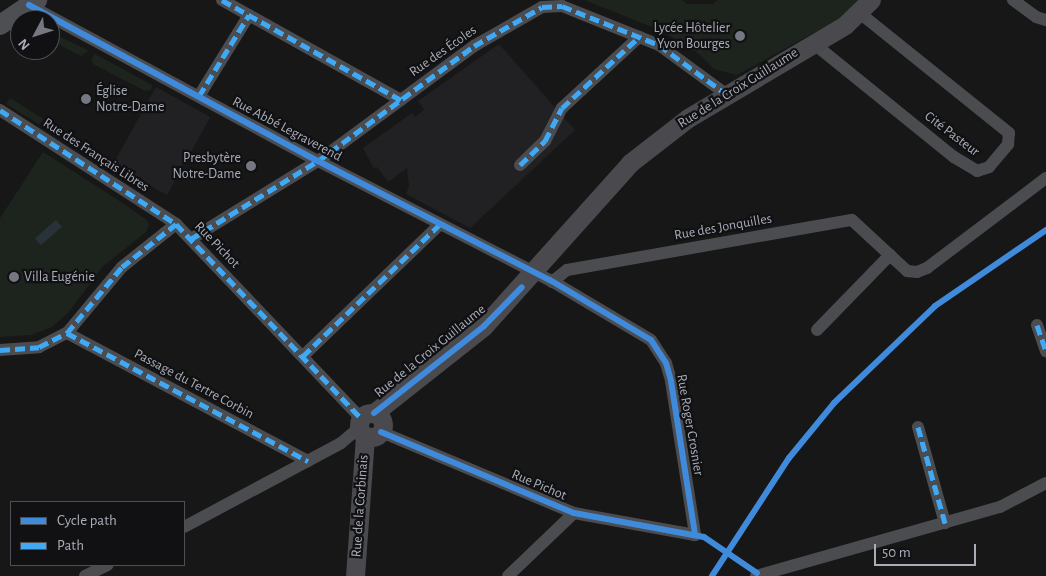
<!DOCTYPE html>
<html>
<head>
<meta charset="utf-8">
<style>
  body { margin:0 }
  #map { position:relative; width:1046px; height:576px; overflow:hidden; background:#171717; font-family:"Alegreya Sans",sans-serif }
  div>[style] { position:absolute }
  .built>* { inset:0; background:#212123; transform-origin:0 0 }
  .green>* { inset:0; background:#1d241e; transform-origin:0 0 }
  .water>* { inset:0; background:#2a3239; transform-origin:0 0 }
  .street>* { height:12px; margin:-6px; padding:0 6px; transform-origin:6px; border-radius:6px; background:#4b4c50 }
  .secondary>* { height:19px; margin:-9.5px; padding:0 9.5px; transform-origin:9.5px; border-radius:9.5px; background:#4a4a4e }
  .secondary>.ring { margin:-9.5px; padding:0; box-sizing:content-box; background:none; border:19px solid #4a4a4e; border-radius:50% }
  .primary>* { height:20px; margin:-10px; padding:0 10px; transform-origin:10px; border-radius:10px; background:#4d4f52 }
  .quiet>* { height:5px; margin-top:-2.5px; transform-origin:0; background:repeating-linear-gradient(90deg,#3fa9f5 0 10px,transparent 0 15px) }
  .cycleway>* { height:6px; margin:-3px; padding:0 3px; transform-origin:3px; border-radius:3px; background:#408adc }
  .dots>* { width:14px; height:14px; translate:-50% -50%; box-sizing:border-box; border:2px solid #111113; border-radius:50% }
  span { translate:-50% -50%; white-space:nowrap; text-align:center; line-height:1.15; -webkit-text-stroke:4.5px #111113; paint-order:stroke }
  .poi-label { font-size:14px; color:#a8adb8 }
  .right { translate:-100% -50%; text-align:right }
  .left { translate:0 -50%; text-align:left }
  .street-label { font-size:14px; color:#a8adb8 }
  .legend { position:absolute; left:10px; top:501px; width:175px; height:65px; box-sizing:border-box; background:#111113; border:1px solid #4d4f55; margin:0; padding:6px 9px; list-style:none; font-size:15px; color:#a8adb8 }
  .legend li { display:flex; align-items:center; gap:10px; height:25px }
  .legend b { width:25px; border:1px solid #4d4f55 }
  .north { position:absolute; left:10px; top:10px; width:50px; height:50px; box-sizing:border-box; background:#111113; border:1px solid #4d4f55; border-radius:50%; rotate:230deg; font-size:14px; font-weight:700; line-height:20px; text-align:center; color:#a8adb8 }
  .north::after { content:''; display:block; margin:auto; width:18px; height:22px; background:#757880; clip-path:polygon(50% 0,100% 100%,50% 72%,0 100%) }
  .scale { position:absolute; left:874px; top:544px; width:102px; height:22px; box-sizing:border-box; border:2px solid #a8adb8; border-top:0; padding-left:6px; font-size:15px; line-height:18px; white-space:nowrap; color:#a8adb8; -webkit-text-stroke:4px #111113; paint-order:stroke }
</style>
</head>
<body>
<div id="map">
  <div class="built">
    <i style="clip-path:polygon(499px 44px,575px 130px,470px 228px,406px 194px,409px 186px,407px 168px,388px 182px,377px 167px,374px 169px,363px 148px,412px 113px,415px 117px,424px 110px,418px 101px)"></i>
    <i style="left:156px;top:87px;width:62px;height:89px;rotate:29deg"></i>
  </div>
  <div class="green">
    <i style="clip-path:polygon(584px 0,682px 0,687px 4px,713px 4px,717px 0,860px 0,848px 14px,737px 75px,714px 69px,698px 53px,662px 31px)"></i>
    <i style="clip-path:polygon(52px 33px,88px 50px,87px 52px,81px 56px,52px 41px)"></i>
    <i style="clip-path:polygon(95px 54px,152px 85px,151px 90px,145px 91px,93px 64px,91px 60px)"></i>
    <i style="left:10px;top:98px;width:39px;height:7px;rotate:32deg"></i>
    <i style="clip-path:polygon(57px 127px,106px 158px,103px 165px,49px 130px)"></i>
    <i style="clip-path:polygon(43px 152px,118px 200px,148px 221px,149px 225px,146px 232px,102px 267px,69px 312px,52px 327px,30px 335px,0 337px,0 218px)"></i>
  </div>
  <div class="water">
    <i style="left:56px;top:220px;width:9px;height:28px;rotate:49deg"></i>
  </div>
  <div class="street">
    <i style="left:222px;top:0;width:205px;rotate:29.2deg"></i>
    <i style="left:1013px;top:0;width:29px;rotate:36deg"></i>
    <i style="left:1036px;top:17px;width:10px;rotate:17deg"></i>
    <i style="left:29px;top:5px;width:328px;rotate:28.4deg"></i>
    <i style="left:318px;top:161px;width:261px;rotate:27.2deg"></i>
    <i style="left:550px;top:280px;width:117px;rotate:30.7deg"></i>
    <i style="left:651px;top:340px;width:27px;rotate:57deg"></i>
    <i style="left:666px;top:363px;width:19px;rotate:74deg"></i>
    <i style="left:671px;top:381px;width:156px;rotate:81.1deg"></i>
    <i style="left:695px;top:535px;width:123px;rotate:-169.7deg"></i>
    <i style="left:574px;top:513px;width:209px;rotate:-157.2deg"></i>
    <i style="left:813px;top:43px;width:181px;rotate:39deg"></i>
    <i style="left:954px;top:157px;width:27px;rotate:31deg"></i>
    <i style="left:977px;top:171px;width:13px;rotate:-18deg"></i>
    <i style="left:989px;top:167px;width:30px;rotate:-50deg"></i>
    <i style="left:1008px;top:144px;width:11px;rotate:-85deg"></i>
    <i style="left:1009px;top:133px;width:191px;rotate:-141.2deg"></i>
    <i style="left:199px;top:96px;width:95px;rotate:-58.3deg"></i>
    <i style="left:0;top:110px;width:210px;rotate:32.9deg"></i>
    <i style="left:176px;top:224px;width:268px;rotate:46.4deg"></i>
    <i style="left:520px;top:165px;width:35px;rotate:-44deg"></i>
    <i style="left:545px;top:141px;width:37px;rotate:-63deg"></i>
    <i style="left:562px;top:108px;width:105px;rotate:-42.7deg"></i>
    <i style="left:191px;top:239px;width:149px;rotate:-31.6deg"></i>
    <i style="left:318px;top:161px;width:194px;rotate:-36.4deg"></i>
    <i style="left:474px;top:46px;width:78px;rotate:-29.8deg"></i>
    <i style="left:542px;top:7px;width:20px;rotate:-3deg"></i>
    <i style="left:562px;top:6px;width:105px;rotate:21.9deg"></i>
    <i style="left:659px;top:45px;width:83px;rotate:36.2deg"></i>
    <i style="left:552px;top:282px;width:19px;rotate:-39deg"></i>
    <i style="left:567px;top:270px;width:289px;rotate:-10deg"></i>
    <i style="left:852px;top:220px;width:75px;rotate:42.8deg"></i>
    <i style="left:907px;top:271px;width:10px;rotate:6deg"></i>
    <i style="left:917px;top:272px;width:11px;rotate:-22deg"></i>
    <i style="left:927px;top:268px;width:149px;rotate:-37.1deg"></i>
    <i style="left:1037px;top:325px;width:28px;rotate:71deg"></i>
    <i style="left:817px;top:330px;width:105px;rotate:-45.8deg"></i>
    <i style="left:67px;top:333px;width:273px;rotate:28deg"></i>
    <i style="left:0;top:350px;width:39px;rotate:-4deg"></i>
    <i style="left:39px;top:347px;width:31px;rotate:-27deg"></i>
    <i style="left:67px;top:333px;width:86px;rotate:-50.2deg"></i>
    <i style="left:122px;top:267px;width:69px;rotate:-38.5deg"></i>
    <i style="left:303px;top:356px;width:190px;rotate:-43.9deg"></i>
    <i style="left:918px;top:427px;width:100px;rotate:74.3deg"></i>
    <i style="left:184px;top:527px;width:178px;rotate:-28.1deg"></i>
    <i style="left:341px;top:443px;width:23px;rotate:-40deg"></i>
    <i style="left:85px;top:576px;width:25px;rotate:-26deg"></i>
    <i style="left:508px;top:576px;width:91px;rotate:-43.7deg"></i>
    <i style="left:756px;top:576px;width:254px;rotate:-15.8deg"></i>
    <i style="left:1000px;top:507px;width:52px;rotate:-27.6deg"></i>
  </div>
  <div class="secondary">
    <i class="ring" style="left:359px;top:413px;width:5px;height:5px"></i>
    <i style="left:374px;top:413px;width:140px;rotate:-38.3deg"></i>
    <i style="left:484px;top:326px;width:219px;rotate:-48.1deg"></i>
    <i style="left:630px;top:163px;width:73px;rotate:-37.8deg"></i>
    <i style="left:688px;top:118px;width:182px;rotate:-30.6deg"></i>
    <i style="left:845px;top:25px;width:36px;rotate:-44deg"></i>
    <i style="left:355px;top:576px;width:140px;rotate:-85.9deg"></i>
  </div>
  <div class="primary">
    <i style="left:0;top:25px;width:45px;rotate:-34deg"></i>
  </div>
  <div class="quiet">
    <i style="left:222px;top:0;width:205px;rotate:29.2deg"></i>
    <i style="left:199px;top:96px;width:95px;rotate:-58.3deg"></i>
    <i style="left:0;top:110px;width:210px;rotate:32.9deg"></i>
    <i style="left:176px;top:224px;width:268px;rotate:46.4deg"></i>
    <i style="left:520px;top:165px;width:35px;rotate:-44deg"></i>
    <i style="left:545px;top:141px;width:37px;rotate:-63deg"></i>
    <i style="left:562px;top:108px;width:105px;rotate:-42.7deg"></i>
    <i style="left:191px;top:239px;width:149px;rotate:-31.6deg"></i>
    <i style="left:318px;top:161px;width:194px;rotate:-36.4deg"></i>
    <i style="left:474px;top:46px;width:78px;rotate:-29.8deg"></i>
    <i style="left:542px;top:7px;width:20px;rotate:-3deg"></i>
    <i style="left:562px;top:6px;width:105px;rotate:21.9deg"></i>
    <i style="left:659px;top:45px;width:83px;rotate:36.2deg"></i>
    <i style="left:1037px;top:325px;width:28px;rotate:71deg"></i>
    <i style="left:67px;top:333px;width:273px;rotate:28deg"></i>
    <i style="left:0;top:350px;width:39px;rotate:-4deg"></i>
    <i style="left:39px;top:347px;width:31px;rotate:-27deg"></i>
    <i style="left:67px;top:333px;width:86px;rotate:-50.2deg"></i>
    <i style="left:122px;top:267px;width:69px;rotate:-38.5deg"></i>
    <i style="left:303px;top:356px;width:190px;rotate:-43.9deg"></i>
    <i style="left:918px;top:427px;width:100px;rotate:74.3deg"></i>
  </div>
  <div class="cycleway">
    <i style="left:29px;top:5px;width:328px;rotate:28.4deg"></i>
    <i style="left:318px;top:161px;width:261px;rotate:27.2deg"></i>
    <i style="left:550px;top:280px;width:117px;rotate:30.7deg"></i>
    <i style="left:651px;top:340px;width:27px;rotate:57deg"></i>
    <i style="left:666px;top:363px;width:19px;rotate:74deg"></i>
    <i style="left:671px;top:381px;width:156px;rotate:81.1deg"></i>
    <i style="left:374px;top:413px;width:140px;rotate:-38.3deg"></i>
    <i style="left:484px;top:326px;width:54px;rotate:-45.7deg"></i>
    <i style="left:381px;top:432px;width:209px;rotate:22.8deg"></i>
    <i style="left:574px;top:513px;width:132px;rotate:10.5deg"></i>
    <i style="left:704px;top:537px;width:64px;rotate:34.2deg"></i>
    <i style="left:712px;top:576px;width:141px;rotate:-56.9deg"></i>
    <i style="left:789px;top:458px;width:71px;rotate:-50.7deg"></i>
    <i style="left:834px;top:403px;width:140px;rotate:-43.8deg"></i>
    <i style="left:935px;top:306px;width:135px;rotate:-34.4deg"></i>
  </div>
  <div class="dots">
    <i style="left:740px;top:36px;background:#757880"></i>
    <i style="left:86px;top:99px;background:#757880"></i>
    <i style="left:251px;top:166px;background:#757880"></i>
    <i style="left:14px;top:277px;background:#757880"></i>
  </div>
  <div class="poi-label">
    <span class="right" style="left:730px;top:36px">Lycée Hôtelier<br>Yvon Bourges</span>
    <span class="left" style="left:96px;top:99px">Église<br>Notre-Dame</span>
    <span class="right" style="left:241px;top:166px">Presbytère<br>Notre-Dame</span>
    <span class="left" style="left:24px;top:277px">Villa Eugénie</span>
  </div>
  <div class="street-label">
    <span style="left:443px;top:51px;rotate:-35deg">Rue des Écoles</span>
    <span style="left:738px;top:88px;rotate:-32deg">Rue de la Croix Guillaume</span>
    <span style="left:287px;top:129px;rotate:28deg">Rue Abbé Legraverend</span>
    <span style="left:952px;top:134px;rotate:37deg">Cité Pasteur</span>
    <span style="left:96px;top:155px;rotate:33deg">Rue des Français Libres</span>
    <span style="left:723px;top:227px;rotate:-10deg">Rue des Jonquilles</span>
    <span style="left:217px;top:245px;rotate:46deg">Rue Pichot</span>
    <span style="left:430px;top:351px;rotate:-39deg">Rue de la Croix Guillaume</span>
    <span style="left:194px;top:384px;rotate:28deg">Passage du Tertre Corbin</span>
    <span style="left:690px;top:425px;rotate:80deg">Rue Roger Crosnier</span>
    <span style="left:539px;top:485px;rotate:23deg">Rue Pichot</span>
    <span style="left:360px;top:506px;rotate:-86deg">Rue de la Corbinais</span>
  </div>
  <ul class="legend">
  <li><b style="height:6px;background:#408adc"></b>Cycle path</li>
  <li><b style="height:6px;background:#3fa9f5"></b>Path</li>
  </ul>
  <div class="north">N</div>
  <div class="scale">50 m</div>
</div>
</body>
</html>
